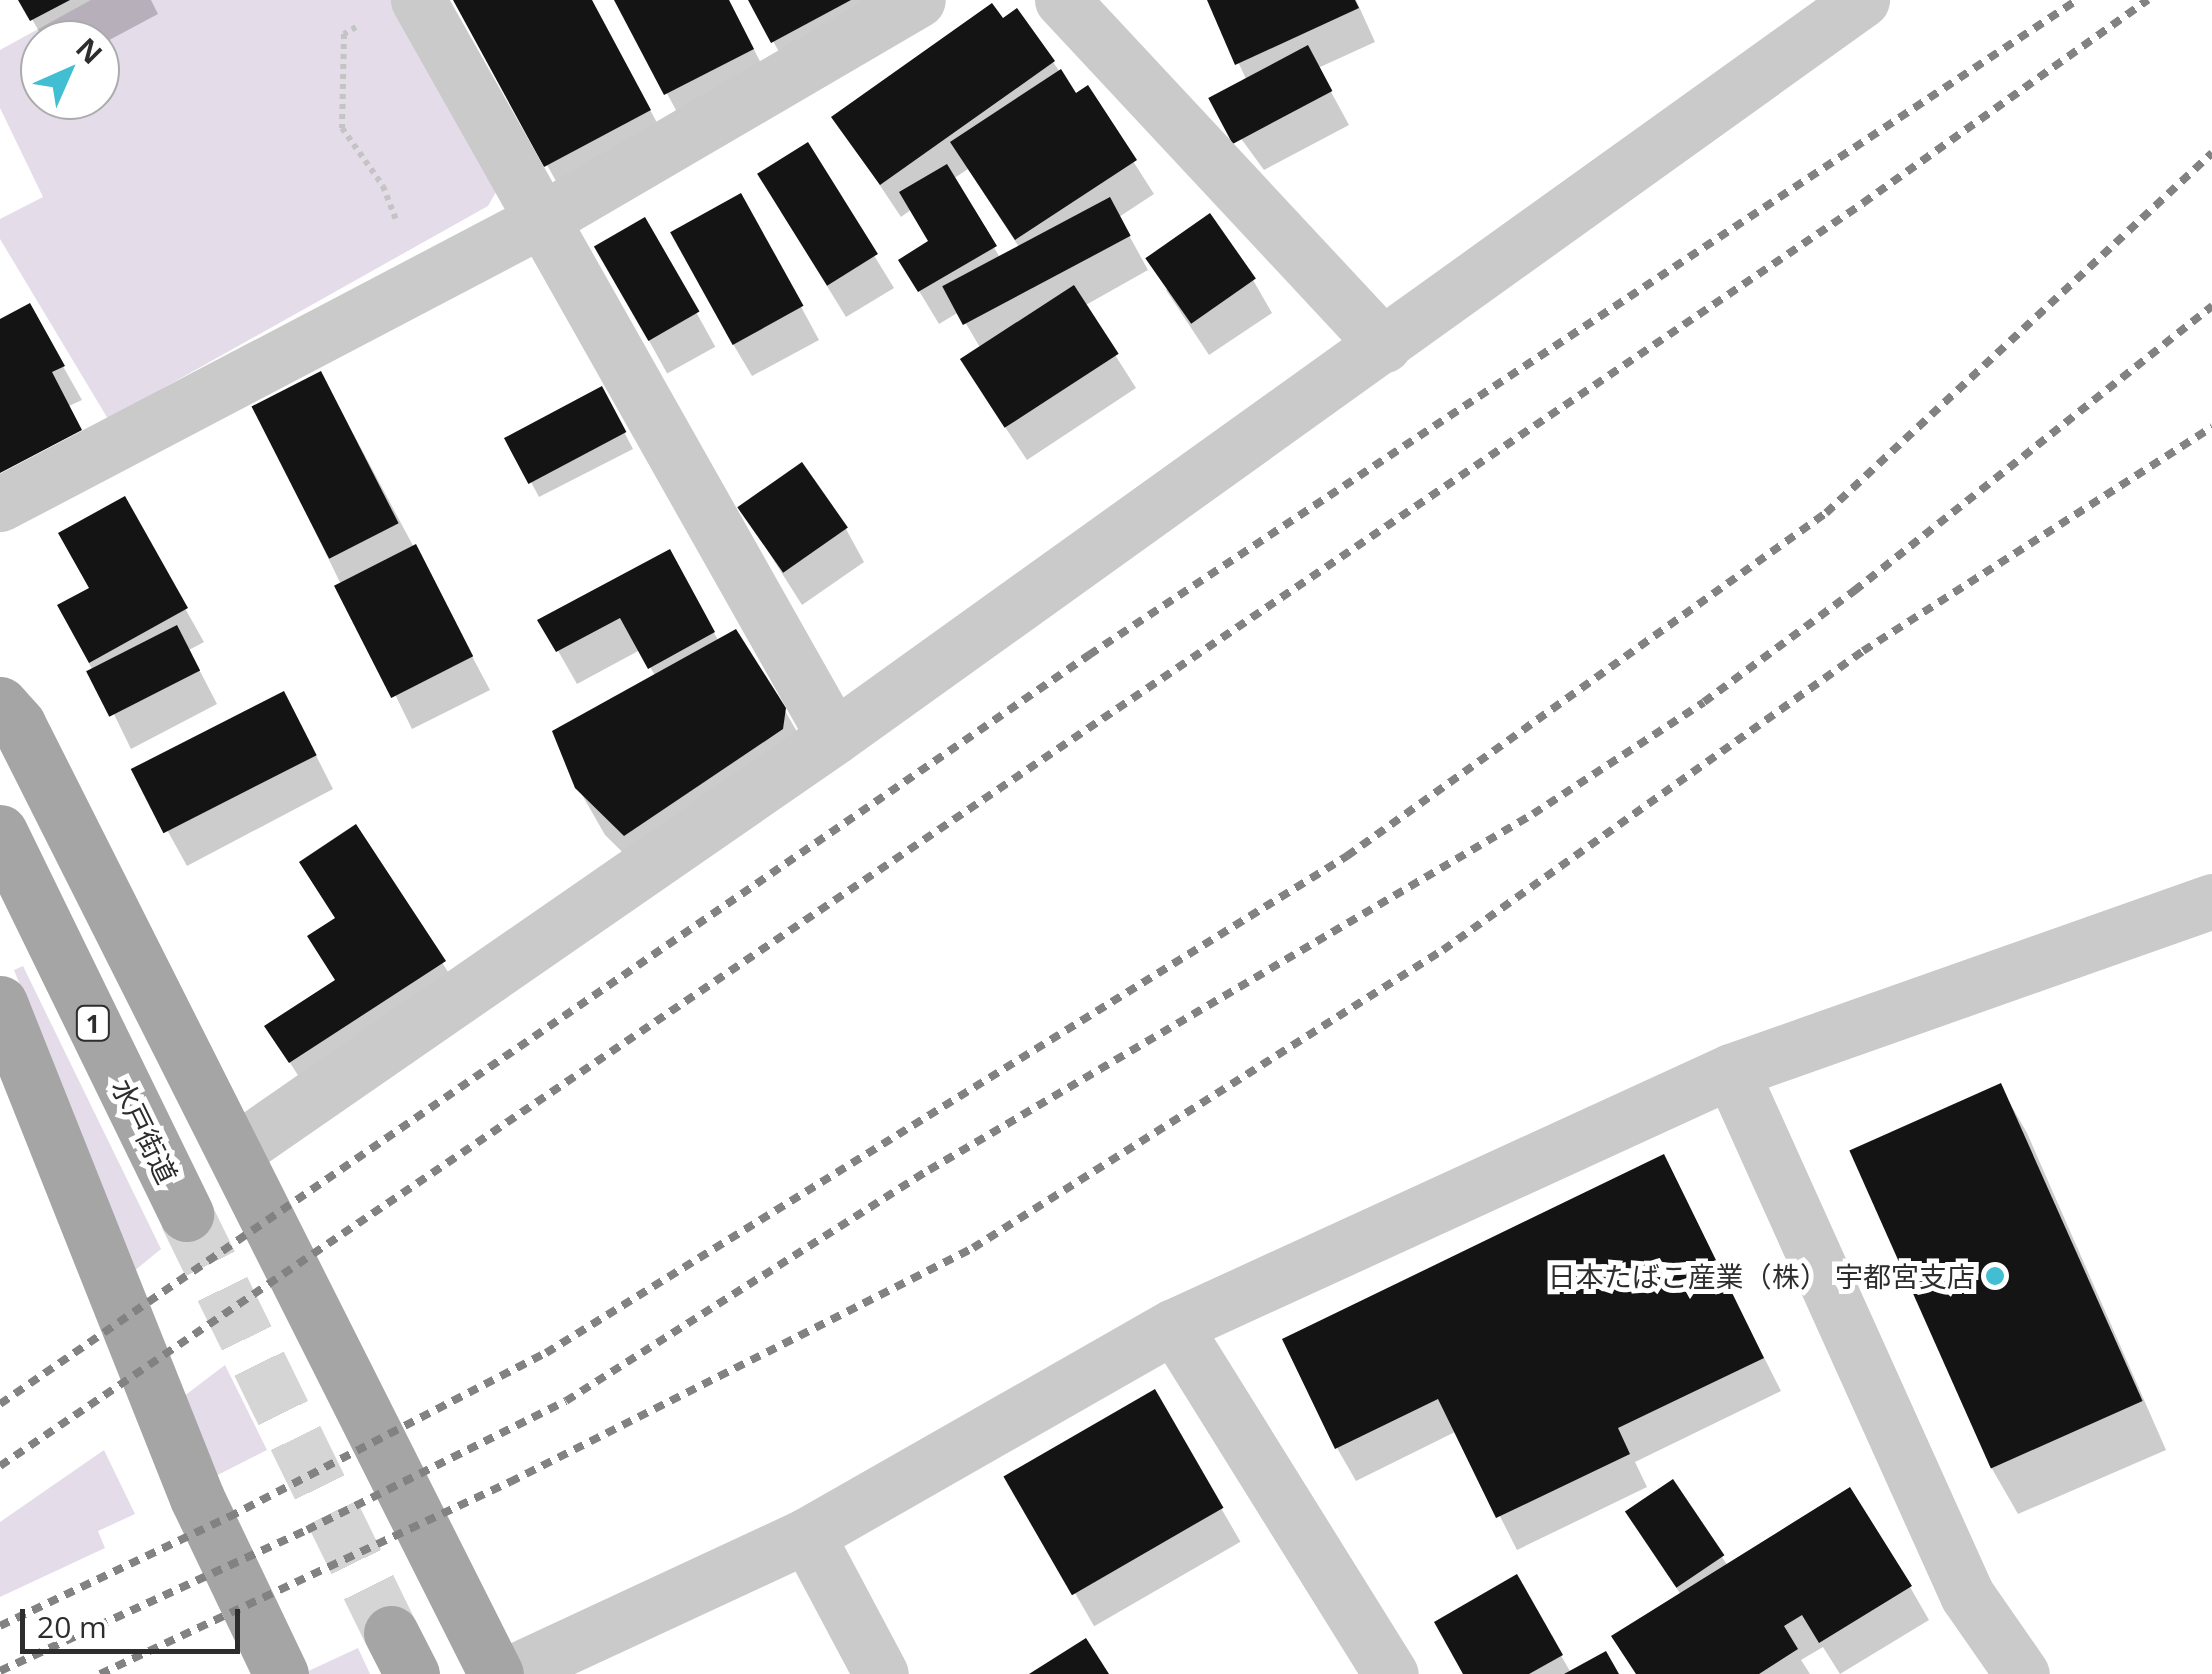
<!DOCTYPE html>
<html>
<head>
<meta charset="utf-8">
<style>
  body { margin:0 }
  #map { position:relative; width:2212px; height:1674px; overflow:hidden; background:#fff; font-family:"Open Sans","Noto Sans JP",sans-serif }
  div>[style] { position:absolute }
  .green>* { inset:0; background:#e5dce9 }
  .shadow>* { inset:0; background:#0003; transform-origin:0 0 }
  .building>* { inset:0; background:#141414; transform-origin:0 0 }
  .major-tunnel>* { height:55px; margin-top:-27.5px; transform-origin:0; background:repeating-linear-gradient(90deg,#d5d5d5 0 55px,transparent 0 83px) }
  .path>* { height:6px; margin-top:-3px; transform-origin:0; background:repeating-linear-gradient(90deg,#c4c4c4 0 5px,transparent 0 10px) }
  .minor>* { height:55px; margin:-27.5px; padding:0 27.5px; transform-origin:27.5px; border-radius:27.5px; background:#cacaca }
  .major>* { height:55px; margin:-27.5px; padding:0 27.5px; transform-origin:27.5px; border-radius:27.5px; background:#a5a5a5 }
  .rail>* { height:8px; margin-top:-4px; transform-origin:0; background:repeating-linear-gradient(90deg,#828282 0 10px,transparent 0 18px) }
  .dots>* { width:28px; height:28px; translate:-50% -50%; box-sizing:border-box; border:5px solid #fff; border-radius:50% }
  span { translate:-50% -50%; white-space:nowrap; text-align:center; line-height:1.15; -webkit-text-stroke:10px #fff; paint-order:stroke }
  .shield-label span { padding:2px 8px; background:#fff; border:2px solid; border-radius:8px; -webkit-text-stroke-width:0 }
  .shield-label { font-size:25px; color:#2d2d2d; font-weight:700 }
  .street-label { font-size:28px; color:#2d2d2d }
  .poi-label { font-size:28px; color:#2d2d2d }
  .right { translate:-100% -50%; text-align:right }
  .north { position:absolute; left:20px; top:20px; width:100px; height:100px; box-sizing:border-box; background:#fff; border:2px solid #ababab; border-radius:50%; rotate:45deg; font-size:28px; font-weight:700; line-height:40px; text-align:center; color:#2d2d2d }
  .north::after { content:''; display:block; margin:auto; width:35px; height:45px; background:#41bed2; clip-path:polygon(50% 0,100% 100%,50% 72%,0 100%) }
  .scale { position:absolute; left:20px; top:1609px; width:220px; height:45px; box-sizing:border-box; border:5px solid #2d2d2d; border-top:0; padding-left:12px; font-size:30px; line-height:35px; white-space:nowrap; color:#2d2d2d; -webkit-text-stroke:8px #fff; paint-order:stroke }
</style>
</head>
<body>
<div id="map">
  <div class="green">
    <i style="clip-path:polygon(evenodd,91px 0,400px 0,501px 183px,488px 206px,108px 419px,0 239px,0 219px,43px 197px,0 108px,0 50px,91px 0,40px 40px,100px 40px,100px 100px,40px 100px,40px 40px)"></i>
    <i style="clip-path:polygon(23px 966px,161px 1249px,133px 1272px,14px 970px)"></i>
    <i style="clip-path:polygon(225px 1365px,267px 1450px,196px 1486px,167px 1409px)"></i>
    <i style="clip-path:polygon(104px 1450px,135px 1514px,98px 1531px,105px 1548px,0 1597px,0 1522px)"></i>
    <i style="clip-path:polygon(358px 1648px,370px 1674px,302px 1674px)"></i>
  </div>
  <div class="shadow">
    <i style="clip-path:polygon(21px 0,151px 0,158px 14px,100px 45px,100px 40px,44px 40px)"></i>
    <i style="clip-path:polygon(456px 0,591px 0,676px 158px,573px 212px)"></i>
    <i style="clip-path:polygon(617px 0,729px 0,771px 83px,685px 127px)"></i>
    <i style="clip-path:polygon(750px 0,873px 0,792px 75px)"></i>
    <i style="clip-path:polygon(1209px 0,1356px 0,1375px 42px,1318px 68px,1349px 125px,1264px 170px,1212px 99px,1247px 81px)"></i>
    <i style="clip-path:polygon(evenodd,1003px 21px,1053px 62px,1076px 96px,1087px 89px,1154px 194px,1119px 217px,1148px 270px,1084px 306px,1136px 388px,1027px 460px,983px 394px,981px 349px,959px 312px,939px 324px,901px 261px,931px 242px,912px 209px,901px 217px,835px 118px,1003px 21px,968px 169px,1021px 250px,1002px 261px,953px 179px,968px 169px)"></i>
    <i style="clip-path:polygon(807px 146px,894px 288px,846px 317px,779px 208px)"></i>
    <i style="left:645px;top:220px;width:145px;height:55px;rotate:61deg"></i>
    <i style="clip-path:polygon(759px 229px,819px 340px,752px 376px,733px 344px)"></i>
    <i style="clip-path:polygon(1253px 280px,1272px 313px,1209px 355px,1166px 290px)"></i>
    <i style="clip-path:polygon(29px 306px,82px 400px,69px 406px,0 322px)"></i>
    <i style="clip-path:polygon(610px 405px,633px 449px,539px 497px,507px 437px)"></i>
    <i style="clip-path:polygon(254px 407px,339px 407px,490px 690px,412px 729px)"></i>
    <i style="clip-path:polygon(124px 500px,204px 642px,189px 650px,217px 704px,131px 749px,61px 606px,92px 589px)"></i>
    <i style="clip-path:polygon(740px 507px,846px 529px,864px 562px,802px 605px)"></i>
    <i style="clip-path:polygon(688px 585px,719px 642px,784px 709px,812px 758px,653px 882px,605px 835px,577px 786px,656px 677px,640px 650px,577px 684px,541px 621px)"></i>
    <i style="clip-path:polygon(302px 728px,333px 789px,187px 866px,135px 772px)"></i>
    <i style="clip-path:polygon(355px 828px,463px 995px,310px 1094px,267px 1027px,337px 982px,337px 920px)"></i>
    <i style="clip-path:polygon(2000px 1086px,2027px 1133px,2166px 1450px,2018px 1514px,1991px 1467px)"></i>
    <i style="clip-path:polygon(1663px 1158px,1781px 1391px,1635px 1462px,1647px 1487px,1517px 1550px,1457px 1431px,1356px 1481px,1337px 1448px)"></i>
    <i style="left:1154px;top:1392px;width:173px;height:169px;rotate:60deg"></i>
    <i style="clip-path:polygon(1672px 1483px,1728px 1566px,1910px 1587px,1929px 1620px,1840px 1674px,1823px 1647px,1801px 1660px,1810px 1674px,1637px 1674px,1681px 1595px,1628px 1513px)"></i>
    <i style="clip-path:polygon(1516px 1577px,1571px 1673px,1616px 1674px,1466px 1674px)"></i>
  </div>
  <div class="building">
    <i style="clip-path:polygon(18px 0,70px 0,30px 21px)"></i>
    <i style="clip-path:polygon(453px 0,592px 0,651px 110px,544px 167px)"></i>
    <i style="clip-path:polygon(614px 0,729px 0,754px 49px,664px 95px)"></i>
    <i style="clip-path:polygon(748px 0,851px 0,771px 43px)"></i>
    <i style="clip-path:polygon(1207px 0,1355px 0,1359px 8px,1235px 65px)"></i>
    <i style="clip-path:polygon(992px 3px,1003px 18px,1017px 8px,1055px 61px,880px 185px,831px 117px)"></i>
    <i style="left:1308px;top:45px;width:52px;height:113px;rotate:62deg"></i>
    <i style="clip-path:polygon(1061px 69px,1076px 93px,1088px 85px,1137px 160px,1015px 240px,950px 142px)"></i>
    <i style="left:808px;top:142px;width:132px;height:60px;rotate:58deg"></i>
    <i style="clip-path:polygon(947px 164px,997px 246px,918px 292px,898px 260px,928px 241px,899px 192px)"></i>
    <i style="left:741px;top:193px;width:129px;height:81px;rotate:61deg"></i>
    <i style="left:1110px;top:197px;width:44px;height:190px;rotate:62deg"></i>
    <i style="left:1210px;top:213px;width:80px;height:79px;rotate:55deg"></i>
    <i style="left:645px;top:217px;width:109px;height:59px;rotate:60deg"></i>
    <i style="left:1074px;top:285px;width:82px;height:136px;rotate:57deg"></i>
    <i style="clip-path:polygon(30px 303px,65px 366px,52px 372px,82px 430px,0 473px,0 319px)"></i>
    <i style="left:321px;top:371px;width:171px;height:78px;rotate:63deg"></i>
    <i style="left:602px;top:386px;width:52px;height:111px;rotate:62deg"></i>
    <i style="left:802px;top:462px;width:80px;height:79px;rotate:55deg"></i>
    <i style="clip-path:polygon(125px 496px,188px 608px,89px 663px,57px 605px,89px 588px,58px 533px)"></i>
    <i style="left:416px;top:544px;width:126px;height:92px;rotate:63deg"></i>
    <i style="clip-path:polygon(670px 549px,715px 632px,648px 669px,620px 618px,556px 652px,537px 620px)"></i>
    <i style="left:177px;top:625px;width:51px;height:102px;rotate:63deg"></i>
    <i style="clip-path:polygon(736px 629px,786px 708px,783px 729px,624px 836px,575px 788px,552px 731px)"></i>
    <i style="left:284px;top:691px;width:72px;height:172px;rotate:63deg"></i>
    <i style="clip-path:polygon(356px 824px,446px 961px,289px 1063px,264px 1026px,335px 980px,307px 936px,335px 918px,299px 862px)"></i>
    <i style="left:2001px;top:1083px;width:348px;height:166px;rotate:66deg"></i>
    <i style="clip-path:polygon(1664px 1154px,1764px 1358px,1618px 1428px,1630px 1454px,1496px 1518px,1438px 1399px,1335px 1449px,1282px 1339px)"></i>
    <i style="left:1155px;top:1389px;width:137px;height:175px;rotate:60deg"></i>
    <i style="left:1673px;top:1479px;width:92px;height:58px;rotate:56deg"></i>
    <i style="clip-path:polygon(1850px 1487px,1912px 1586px,1819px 1643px,1802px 1615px,1784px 1626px,1798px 1649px,1759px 1674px,1636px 1674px,1611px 1636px)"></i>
    <i style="clip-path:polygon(1517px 1574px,1563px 1655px,1529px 1674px,1463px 1674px,1434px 1622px)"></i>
    <i style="clip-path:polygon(1086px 1638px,1109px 1674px,1029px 1674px)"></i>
    <i style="clip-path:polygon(1606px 1651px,1619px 1674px,1564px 1674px)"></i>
  </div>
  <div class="major-tunnel">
    <i style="left:186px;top:1214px;width:466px;rotate:63.9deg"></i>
  </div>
  <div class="path">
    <i style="left:356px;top:27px;width:14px;rotate:150deg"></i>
    <i style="left:344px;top:34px;width:94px;rotate:91.2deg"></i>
    <i style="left:342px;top:128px;width:71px;rotate:54.7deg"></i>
    <i style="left:383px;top:186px;width:39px;rotate:69deg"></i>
  </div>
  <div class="minor">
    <i style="left:418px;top:0;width:846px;rotate:60.56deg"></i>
    <i style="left:1062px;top:0;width:472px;rotate:47deg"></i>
    <i style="left:0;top:504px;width:613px;rotate:-27.69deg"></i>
    <i style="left:543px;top:219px;width:434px;rotate:-30.3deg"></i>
    <i style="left:1731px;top:1071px;width:575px;rotate:65.75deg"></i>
    <i style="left:1967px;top:1595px;width:96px;rotate:55.2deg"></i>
    <i style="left:234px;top:1152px;width:730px;rotate:-34.67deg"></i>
    <i style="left:834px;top:737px;width:1265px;rotate:-35.64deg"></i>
    <i style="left:1174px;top:1326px;width:410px;rotate:58.1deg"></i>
    <i style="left:807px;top:1535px;width:157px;rotate:62deg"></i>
    <i style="left:508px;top:1674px;width:330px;rotate:-24.9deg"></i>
    <i style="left:807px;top:1535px;width:422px;rotate:-29.7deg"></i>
    <i style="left:1174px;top:1326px;width:613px;rotate:-24.6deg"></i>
    <i style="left:1731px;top:1071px;width:510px;rotate:-19.46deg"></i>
  </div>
  <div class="major">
    <i style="left:0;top:704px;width:27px;rotate:48deg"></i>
    <i style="left:18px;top:724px;width:1063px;rotate:63.29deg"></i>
    <i style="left:0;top:832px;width:425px;rotate:64deg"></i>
    <i style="left:0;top:1003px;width:533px;rotate:68.3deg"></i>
    <i style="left:197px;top:1498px;width:195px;rotate:64.5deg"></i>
    <i style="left:391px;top:1633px;width:46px;rotate:62.9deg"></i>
  </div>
  <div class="rail">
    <i style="left:0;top:1404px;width:1322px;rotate:-34.52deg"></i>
    <i style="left:1089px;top:655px;width:1185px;rotate:-33.54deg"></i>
    <i style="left:0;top:1466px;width:2251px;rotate:-34.13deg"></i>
    <i style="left:1863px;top:203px;width:350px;rotate:-35.5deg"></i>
    <i style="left:0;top:1626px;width:254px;rotate:-25.5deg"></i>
    <i style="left:229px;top:1517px;width:357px;rotate:-27.4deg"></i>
    <i style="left:546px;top:1353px;width:943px;rotate:-31.82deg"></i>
    <i style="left:1347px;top:856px;width:589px;rotate:-35.61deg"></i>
    <i style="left:1826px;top:513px;width:528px;rotate:-43deg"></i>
    <i style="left:0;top:1671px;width:338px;rotate:-24.7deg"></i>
    <i style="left:307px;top:1530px;width:289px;rotate:-26.5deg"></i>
    <i style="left:566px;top:1401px;width:430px;rotate:-32.5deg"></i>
    <i style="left:929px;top:1170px;width:701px;rotate:-30.52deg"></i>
    <i style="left:1533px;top:814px;width:204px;rotate:-33.2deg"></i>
    <i style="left:1704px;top:702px;width:187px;rotate:-36.5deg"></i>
    <i style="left:1854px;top:591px;width:458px;rotate:-38.5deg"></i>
    <i style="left:100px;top:1674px;width:453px;rotate:-25.1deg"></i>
    <i style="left:510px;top:1482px;width:519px;rotate:-26.81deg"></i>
    <i style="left:973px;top:1248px;width:557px;rotate:-32.38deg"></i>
    <i style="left:1443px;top:950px;width:516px;rotate:-35.45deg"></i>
    <i style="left:1863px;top:651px;width:415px;rotate:-32.7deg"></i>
  </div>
  <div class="dots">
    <i style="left:1995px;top:1276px;background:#41bed2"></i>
  </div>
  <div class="shield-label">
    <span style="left:93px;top:1023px">1</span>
  </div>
  <div class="street-label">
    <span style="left:145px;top:1131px;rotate:64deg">水戸街道</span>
  </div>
  <div class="poi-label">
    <span class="right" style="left:1975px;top:1276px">日本たばこ産業（株） 宇都宮支店</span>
  </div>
  <div class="north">N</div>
  <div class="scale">20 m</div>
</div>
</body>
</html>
